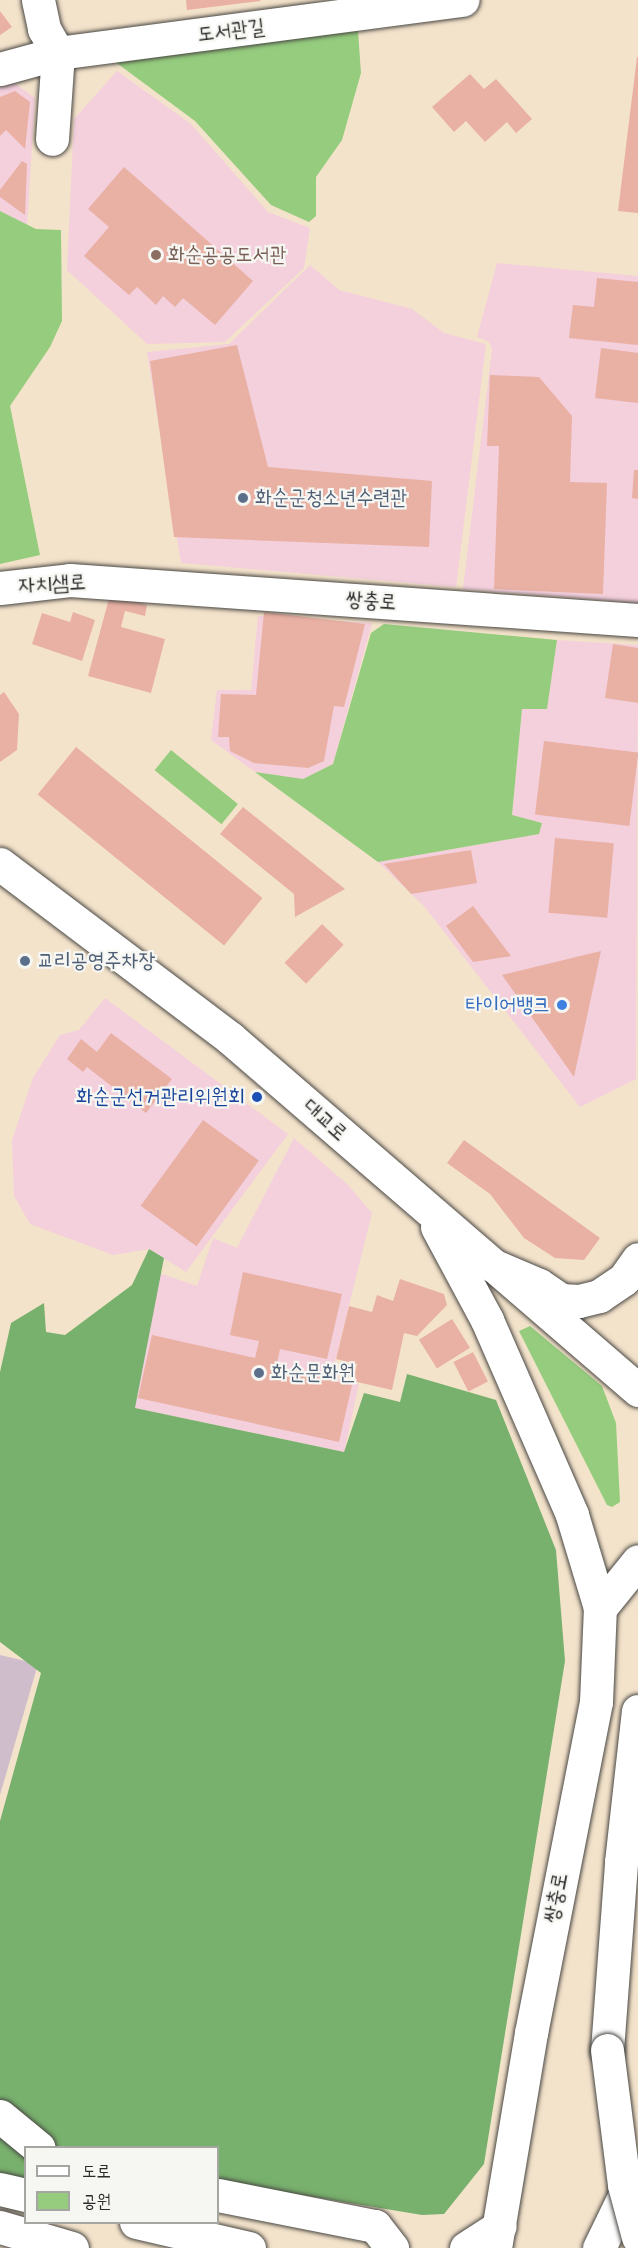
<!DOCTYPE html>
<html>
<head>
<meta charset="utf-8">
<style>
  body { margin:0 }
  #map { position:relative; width:638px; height:2248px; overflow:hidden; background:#f4e3cb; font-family:"Architects Daughter","Poor Story",sans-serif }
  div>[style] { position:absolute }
  .built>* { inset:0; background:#f4cfdc }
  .industrial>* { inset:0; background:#d0bdcc }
  .green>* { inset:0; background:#95cc7e; transform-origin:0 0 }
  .forest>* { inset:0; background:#78b06d }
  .building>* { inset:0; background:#e9b0a4; transform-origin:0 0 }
  .roads { filter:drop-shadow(0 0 2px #494743) drop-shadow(0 0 2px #494743) }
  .minor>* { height:33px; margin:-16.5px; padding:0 16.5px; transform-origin:16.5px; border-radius:16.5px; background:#fff }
  .major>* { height:33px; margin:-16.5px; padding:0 16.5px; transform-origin:16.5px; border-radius:16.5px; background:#fff }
  .bridges { filter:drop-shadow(0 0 2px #494743) drop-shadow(0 0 2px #494743) }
  .major-bridge>* { height:33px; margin:-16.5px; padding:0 16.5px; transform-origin:16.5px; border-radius:16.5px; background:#fff }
  .dots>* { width:16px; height:16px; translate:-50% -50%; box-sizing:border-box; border:3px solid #f6f6f2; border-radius:50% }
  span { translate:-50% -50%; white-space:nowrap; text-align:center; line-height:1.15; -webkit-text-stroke:4.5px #f6f6f2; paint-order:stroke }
  .street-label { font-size:21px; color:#2b2b2b }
  .education-label { font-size:21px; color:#785e54 }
  .left { translate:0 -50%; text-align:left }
  .service-label { font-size:21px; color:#4e5e75 }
  .shop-label { font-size:21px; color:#366cbe }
  .right { translate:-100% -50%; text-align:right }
  .transit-label { font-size:21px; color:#164399 }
  .legend { position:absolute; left:24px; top:2146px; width:195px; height:78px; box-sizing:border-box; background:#f6f6f2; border:2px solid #a5a5a2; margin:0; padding:8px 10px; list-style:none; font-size:18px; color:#2b2b2b }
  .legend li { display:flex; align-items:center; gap:12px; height:30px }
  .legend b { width:30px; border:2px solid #a5a5a2 }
</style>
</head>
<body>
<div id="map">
  <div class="built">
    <i style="clip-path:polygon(117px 71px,191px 124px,268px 212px,310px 228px,304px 268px,225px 342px,147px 344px,67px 270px,74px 119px)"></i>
    <i style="clip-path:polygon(13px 82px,35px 98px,27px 225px,0 211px,0 87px)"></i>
    <i style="clip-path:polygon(497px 263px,638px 276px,638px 603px,463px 589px,492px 349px,489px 342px,477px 337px)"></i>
    <i style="clip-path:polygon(310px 265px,339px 290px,412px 309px,444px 333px,486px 344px,456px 587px,181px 563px,147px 352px,229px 344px)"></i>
    <i style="clip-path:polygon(258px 616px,372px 623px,333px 764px,303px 779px,255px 772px,211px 740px,217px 690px,251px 690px)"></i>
    <i style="clip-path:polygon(557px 640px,638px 645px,636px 1079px,580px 1107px,424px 906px,378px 862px,539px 834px,542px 823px,512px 816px,522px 709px,547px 709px)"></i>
    <i style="clip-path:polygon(105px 998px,288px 1134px,186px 1272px,149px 1249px,113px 1255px,30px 1224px,14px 1196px,12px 1140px,33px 1078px,60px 1035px,79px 1030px)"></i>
    <i style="clip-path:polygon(294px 1138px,348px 1185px,372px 1213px,331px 1377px,359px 1384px,344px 1452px,135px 1408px,159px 1273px,197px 1286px,213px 1238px,237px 1248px)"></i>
  </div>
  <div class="industrial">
    <i style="clip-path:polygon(0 1655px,38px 1664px,0 1795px)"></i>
  </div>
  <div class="green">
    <i style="clip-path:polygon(358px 31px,361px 73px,342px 140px,316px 177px,316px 216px,309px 222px,271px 205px,195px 121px,114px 61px)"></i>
    <i style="clip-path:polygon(0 211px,36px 229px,61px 230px,62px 321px,50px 347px,10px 406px,40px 555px,0 564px)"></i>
    <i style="clip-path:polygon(384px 624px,557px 640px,547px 709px,522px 709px,512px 815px,542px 823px,539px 834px,378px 862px,255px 772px,303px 779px,333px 764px,371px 633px)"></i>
    <i style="left:171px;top:750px;width:86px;height:26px;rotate:39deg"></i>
    <i style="clip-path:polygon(530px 1326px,602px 1386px,616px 1423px,620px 1502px,612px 1507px,607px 1505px,519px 1331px)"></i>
  </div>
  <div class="forest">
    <i style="clip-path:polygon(149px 1249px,164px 1258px,135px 1408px,344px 1452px,364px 1393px,400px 1402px,407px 1374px,496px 1400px,556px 1550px,565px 1661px,484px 2164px,444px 2214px,422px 2215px,218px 2181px,218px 2148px,26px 2148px,25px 2178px,0 2173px,0 1821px,41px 1673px,0 1642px,0 1372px,11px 1323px,44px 1303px,46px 1332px,65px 1335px,132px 1285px)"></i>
  </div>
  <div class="building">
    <i style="clip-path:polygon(186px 0,260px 0,261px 1px,187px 10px)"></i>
    <i style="clip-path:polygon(0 11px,12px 27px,0 35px)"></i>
    <i style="clip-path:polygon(637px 57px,638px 57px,638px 213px,618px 211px)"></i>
    <i style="clip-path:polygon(470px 74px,484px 89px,496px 79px,532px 119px,516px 133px,507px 122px,485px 142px,466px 121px,454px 132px,432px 107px)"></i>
    <i style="clip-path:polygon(15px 91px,30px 102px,25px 149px,6px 130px,0 136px,0 97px)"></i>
    <i style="clip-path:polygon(22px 161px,27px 164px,25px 215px,0 197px,0 190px)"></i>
    <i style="clip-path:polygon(124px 167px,253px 281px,215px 325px,183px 298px,175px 307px,163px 296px,156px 305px,137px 287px,129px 295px,84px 256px,109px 227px,88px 209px)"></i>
    <i style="clip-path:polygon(597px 278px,638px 282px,638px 345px,569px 338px,573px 305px,594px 307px)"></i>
    <i style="clip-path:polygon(237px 345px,268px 467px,432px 481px,429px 547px,174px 537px,150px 361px)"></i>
    <i style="clip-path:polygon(601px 348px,638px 353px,638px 403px,595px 398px)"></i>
    <i style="clip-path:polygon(490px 375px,539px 377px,572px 416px,570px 482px,607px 483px,603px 594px,494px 589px,499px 446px,487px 446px)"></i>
    <i style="clip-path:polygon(634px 470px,638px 470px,638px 499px,632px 498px)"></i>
    <i style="clip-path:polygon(110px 595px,147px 605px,145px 616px,125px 611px,121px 627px,165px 639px,151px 693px,88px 676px)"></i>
    <i style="clip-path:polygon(73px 612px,95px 620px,82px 661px,32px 644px,42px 613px,70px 622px)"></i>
    <i style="clip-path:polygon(264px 612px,365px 624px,344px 707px,334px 706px,324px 761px,308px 768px,254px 763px,230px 751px,229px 737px,218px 737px,221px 694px,256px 695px)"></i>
    <i style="clip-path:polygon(613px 644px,638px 648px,638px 703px,605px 698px)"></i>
    <i style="clip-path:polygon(4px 692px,19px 714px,17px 750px,0 762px,0 695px)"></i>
    <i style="left:544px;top:741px;width:95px;height:74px;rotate:7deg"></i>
    <i style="left:76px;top:747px;width:240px;height:61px;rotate:39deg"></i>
    <i style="clip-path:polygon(243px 807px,345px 889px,295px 917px,294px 894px,220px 834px)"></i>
    <i style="left:555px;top:838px;width:59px;height:75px;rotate:5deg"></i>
    <i style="clip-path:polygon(471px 850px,477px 883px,411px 894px,384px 864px)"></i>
    <i style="clip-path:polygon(473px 906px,511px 956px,473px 962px,446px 926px)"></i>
    <i style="left:322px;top:924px;width:30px;height:54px;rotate:44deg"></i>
    <i style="clip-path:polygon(601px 951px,574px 1077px,502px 975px)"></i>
    <i style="clip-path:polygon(111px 1033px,172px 1079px,146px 1113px,87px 1067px,83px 1072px,67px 1059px,81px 1039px,97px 1052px)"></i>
    <i style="left:203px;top:1120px;width:69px;height:106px;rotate:36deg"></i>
    <i style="clip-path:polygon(464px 1140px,600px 1238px,584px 1260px,555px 1258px,524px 1238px,490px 1194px,447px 1163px)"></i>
    <i style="clip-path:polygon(243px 1272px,342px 1294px,327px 1359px,280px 1349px,276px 1368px,352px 1385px,339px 1442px,138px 1398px,152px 1335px,255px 1358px,259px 1341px,230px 1335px)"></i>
    <i style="clip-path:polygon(400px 1279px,444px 1294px,447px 1305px,417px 1336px,404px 1333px,392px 1390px,353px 1381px,357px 1364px,336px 1359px,349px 1306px,372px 1312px,377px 1295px,393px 1301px)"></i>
    <i style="left:452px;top:1319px;width:34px;height:39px;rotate:58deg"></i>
    <i style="left:473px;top:1352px;width:33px;height:22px;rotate:63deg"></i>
  </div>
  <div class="roads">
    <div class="minor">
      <i style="left:38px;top:0;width:30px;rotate:78deg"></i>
      <i style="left:44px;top:29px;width:28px;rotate:60deg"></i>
      <i style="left:58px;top:53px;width:86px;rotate:94deg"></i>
      <i style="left:0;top:69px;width:60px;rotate:-15.4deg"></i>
      <i style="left:58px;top:53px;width:408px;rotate:-7.5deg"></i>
      <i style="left:0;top:588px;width:70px;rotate:-6.5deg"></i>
      <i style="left:70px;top:580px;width:569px;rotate:4.03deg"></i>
      <i style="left:0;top:864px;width:288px;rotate:37.1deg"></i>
      <i style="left:230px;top:1038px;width:539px;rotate:40.79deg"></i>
      <i style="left:437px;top:1227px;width:106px;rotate:61.7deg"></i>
      <i style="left:487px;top:1320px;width:213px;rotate:66.4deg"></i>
      <i style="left:572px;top:1515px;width:97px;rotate:73.2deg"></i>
      <i style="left:0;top:2116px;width:50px;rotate:39.4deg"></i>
      <i style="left:218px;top:2195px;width:160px;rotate:11.2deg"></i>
      <i style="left:375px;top:2226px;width:28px;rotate:52deg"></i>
    </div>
    <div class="major">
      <i style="left:492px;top:1265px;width:51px;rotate:23.1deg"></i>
      <i style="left:539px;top:1285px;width:27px;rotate:34deg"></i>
      <i style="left:561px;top:1300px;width:18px;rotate:3deg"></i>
      <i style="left:579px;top:1301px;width:21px;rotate:-14deg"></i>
      <i style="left:599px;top:1296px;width:30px;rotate:-34deg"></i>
      <i style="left:624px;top:1279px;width:24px;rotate:-55deg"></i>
      <i style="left:607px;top:2050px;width:189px;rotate:-85.7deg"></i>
      <i style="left:621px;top:1862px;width:152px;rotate:-83.6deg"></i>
      <i style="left:0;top:2189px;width:27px;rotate:13deg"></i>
      <i style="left:136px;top:2222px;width:116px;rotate:13deg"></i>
      <i style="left:0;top:2227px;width:75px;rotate:16.3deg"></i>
      <i style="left:466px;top:2248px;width:40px;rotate:-32.9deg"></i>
      <i style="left:495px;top:2248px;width:218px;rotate:-80.5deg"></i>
      <i style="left:531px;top:2033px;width:337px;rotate:-78.9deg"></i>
      <i style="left:596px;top:1702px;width:94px;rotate:-87.6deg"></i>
      <i style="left:600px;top:1608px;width:60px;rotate:-51deg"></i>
      <i style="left:599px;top:2248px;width:82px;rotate:-64.1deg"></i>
    </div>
  </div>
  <div class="bridges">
    <div class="major-bridge">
      <i style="left:607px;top:2050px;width:136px;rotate:82.8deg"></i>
      <i style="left:624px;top:2185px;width:54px;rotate:74.9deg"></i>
    </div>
  </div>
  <div class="dots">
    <i style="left:156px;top:255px;background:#8d6e63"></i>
    <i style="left:243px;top:498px;background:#5c6f8a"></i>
    <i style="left:25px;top:961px;background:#5c6f8a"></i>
    <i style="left:562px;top:1005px;background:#3f7fe0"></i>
    <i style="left:257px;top:1097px;background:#1a4fb4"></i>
    <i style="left:259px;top:1373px;background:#5c6f8a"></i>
  </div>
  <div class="street-label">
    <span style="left:231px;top:31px;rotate:-7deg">도서관길</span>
    <span style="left:52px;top:584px;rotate:-3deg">자치샘로</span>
    <span style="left:371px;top:601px;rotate:4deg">쌍충로</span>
    <span style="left:325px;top:1120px;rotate:42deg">대교로</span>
    <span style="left:556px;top:1898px;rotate:-79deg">쌍충로</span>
  </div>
  <div class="education-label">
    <span class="left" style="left:168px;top:255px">화순공공도서관</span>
  </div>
  <div class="service-label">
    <span class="left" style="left:255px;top:498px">화순군청소년수련관</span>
    <span class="left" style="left:37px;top:961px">교리공영주차장</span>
    <span class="left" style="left:271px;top:1373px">화순문화원</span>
  </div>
  <div class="shop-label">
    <span class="right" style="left:550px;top:1005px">타이어뱅크</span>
  </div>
  <div class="transit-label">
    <span class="right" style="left:245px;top:1097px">화순군선거관리위원회</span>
  </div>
  <ul class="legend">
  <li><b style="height:8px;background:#fff"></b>도로</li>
  <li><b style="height:16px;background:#95cc7e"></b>공원</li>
  </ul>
</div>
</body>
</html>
